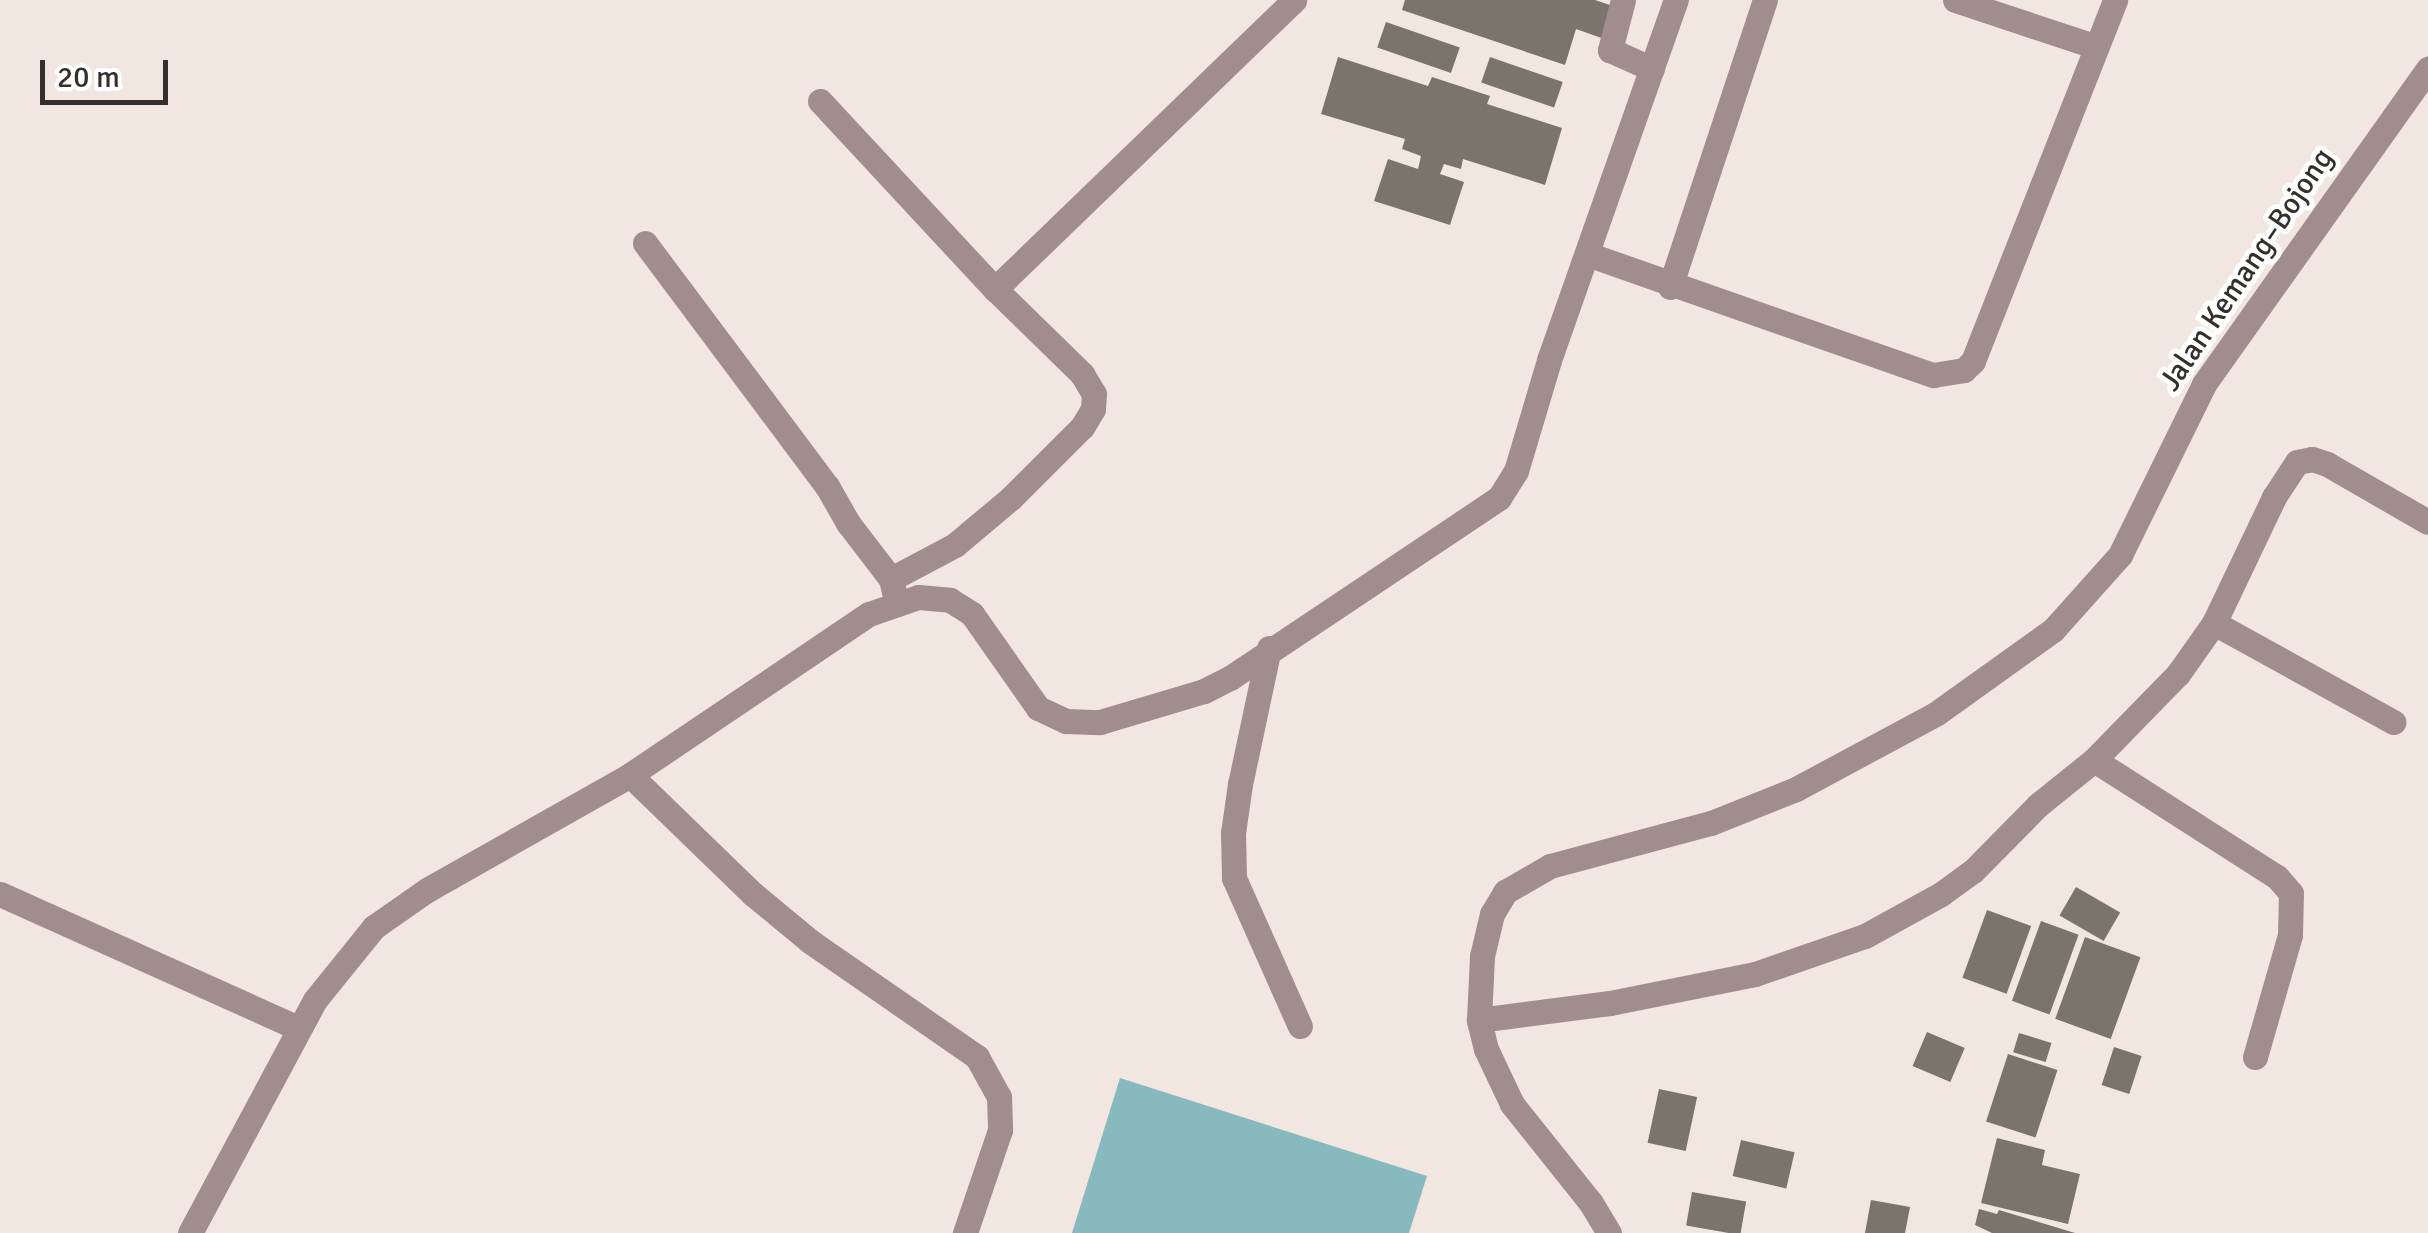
<!DOCTYPE html>
<html>
<head>
<meta charset="utf-8">
<style>
  body { margin:0 }
  #map { position:relative; width:2428px; height:1233px; overflow:hidden; background:#f1e7e0; font-family:Signika,sans-serif }
  div>[style] { position:absolute }
  .water>* { inset:0; background:#87b9be }
  .building>* { inset:0; background:#7a746c; transform-origin:0 0 }
  .minor>* { height:25px; margin:-12.5px; padding:0 12.5px; transform-origin:12.5px; border-radius:12.5px; background:#a18d8e }
  span { translate:-50% -50%; white-space:nowrap; text-align:center; line-height:1.15; -webkit-text-stroke:10px #fff; paint-order:stroke }
  .street-label { font-size:30px; color:#332f2c }
  .scale { position:absolute; left:40px; top:60px; width:128px; height:45px; box-sizing:border-box; border:5px solid #332f2c; border-top:0; padding-left:12px; font-size:30px; line-height:35px; white-space:nowrap; color:#332f2c; -webkit-text-stroke:8px #fff; paint-order:stroke }
</style>
</head>
<body>
<div id="map">
  <div class="water">
    <i style="clip-path:polygon(1120px 1078px,1427px 1176px,1409px 1233px,1072px 1233px)"></i>
  </div>
  <div class="building">
    <i style="clip-path:polygon(1405px 0,1595px 0,1616px 7px,1607px 40px,1576px 29px,1565px 65px,1402px 10px)"></i>
    <i style="left:1386px;top:22px;width:78px;height:27px;rotate:19deg"></i>
    <i style="clip-path:polygon(1338px 57px,1428px 86px,1432px 77px,1490px 96px,1487px 104px,1562px 128px,1545px 185px,1463px 159px,1461px 169px,1444px 164px,1440px 174px,1464px 182px,1450px 225px,1374px 201px,1388px 159px,1418px 169px,1421px 156px,1402px 149px,1405px 139px,1321px 114px)"></i>
    <i style="left:1490px;top:57px;width:77px;height:27px;rotate:19deg"></i>
    <i style="left:2076px;top:887px;width:51px;height:33px;rotate:30deg"></i>
    <i style="left:1987px;top:910px;width:47px;height:72px;rotate:20deg"></i>
    <i style="left:2041px;top:921px;width:40px;height:85px;rotate:20deg"></i>
    <i style="left:2085px;top:937px;width:59px;height:87px;rotate:20deg"></i>
    <i style="left:1927px;top:1032px;width:41px;height:37px;rotate:23deg"></i>
    <i style="left:2019px;top:1033px;width:34px;height:20px;rotate:17deg"></i>
    <i style="left:2114px;top:1047px;width:29px;height:40px;rotate:18deg"></i>
    <i style="left:2008px;top:1054px;width:52px;height:71px;rotate:18deg"></i>
    <i style="left:1659px;top:1089px;width:39px;height:55px;rotate:12deg"></i>
    <i style="clip-path:polygon(1997px 1138px,2045px 1150px,2042px 1165px,2080px 1174px,2068px 1224px,1981px 1203px)"></i>
    <i style="left:1741px;top:1140px;width:55px;height:37px;rotate:13deg"></i>
    <i style="left:1692px;top:1192px;width:55px;height:34px;rotate:10deg"></i>
    <i style="clip-path:polygon(1871px 1200px,1910px 1207px,1905px 1233px,1865px 1233px)"></i>
    <i style="clip-path:polygon(1979px 1209px,1997px 1214px,1999px 1210px,2075px 1233px,1992px 1233px,1975px 1225px)"></i>
  </div>
  <div class="minor">
    <i style="left:1623px;top:0;width:52px;rotate:104.6deg"></i>
    <i style="left:1610px;top:50px;width:46px;rotate:24.3deg"></i>
    <i style="left:1955px;top:0;width:146px;rotate:18.3deg"></i>
    <i style="left:820px;top:101px;width:257px;rotate:47.1deg"></i>
    <i style="left:995px;top:289px;width:122px;rotate:44.3deg"></i>
    <i style="left:1082px;top:374px;width:23px;rotate:59deg"></i>
    <i style="left:1094px;top:394px;width:15px;rotate:94deg"></i>
    <i style="left:1093px;top:409px;width:21px;rotate:121deg"></i>
    <i style="left:1082px;top:427px;width:100px;rotate:135deg"></i>
    <i style="left:1011px;top:498px;width:73px;rotate:140deg"></i>
    <i style="left:955px;top:545px;width:72px;rotate:152deg"></i>
    <i style="left:645px;top:243px;width:304px;rotate:53.2deg"></i>
    <i style="left:827px;top:486px;width:43px;rotate:60.4deg"></i>
    <i style="left:848px;top:523px;width:71px;rotate:52.5deg"></i>
    <i style="left:891px;top:579px;width:13px;rotate:77deg"></i>
    <i style="left:1587px;top:254px;width:367px;rotate:19.3deg"></i>
    <i style="left:1933px;top:375px;width:31px;rotate:-9deg"></i>
    <i style="left:1964px;top:370px;width:13px;rotate:-45deg"></i>
    <i style="left:1973px;top:361px;width:388px;rotate:-68.5deg"></i>
    <i style="left:1670px;top:287px;width:302px;rotate:-71.7deg"></i>
    <i style="left:995px;top:289px;width:416px;rotate:-44deg"></i>
    <i style="left:2214px;top:623px;width:205px;rotate:28.9deg"></i>
    <i style="left:1269px;top:648px;width:139px;rotate:102deg"></i>
    <i style="left:1240px;top:784px;width:49px;rotate:98.1deg"></i>
    <i style="left:1233px;top:833px;width:45px;rotate:88.7deg"></i>
    <i style="left:1234px;top:878px;width:162px;rotate:66deg"></i>
    <i style="left:2094px;top:760px;width:217px;rotate:32.6deg"></i>
    <i style="left:2277px;top:877px;width:21px;rotate:49deg"></i>
    <i style="left:2291px;top:893px;width:42px;rotate:91.4deg"></i>
    <i style="left:2290px;top:935px;width:127px;rotate:106deg"></i>
    <i style="left:630px;top:775px;width:171px;rotate:44.1deg"></i>
    <i style="left:753px;top:894px;width:75px;rotate:39.6deg"></i>
    <i style="left:811px;top:942px;width:202px;rotate:34.7deg"></i>
    <i style="left:977px;top:1057px;width:46px;rotate:61.2deg"></i>
    <i style="left:999px;top:1097px;width:33px;rotate:88deg"></i>
    <i style="left:1000px;top:1130px;width:109px;rotate:108.8deg"></i>
    <i style="left:0;top:894px;width:327px;rotate:24.2deg"></i>
    <i style="left:1479px;top:1020px;width:132px;rotate:-7.4deg"></i>
    <i style="left:1610px;top:1003px;width:148px;rotate:-11.3deg"></i>
    <i style="left:1755px;top:974px;width:116px;rotate:-19.1deg"></i>
    <i style="left:1865px;top:936px;width:87px;rotate:-28.9deg"></i>
    <i style="left:1941px;top:894px;width:39px;rotate:-36deg"></i>
    <i style="left:1973px;top:871px;width:93px;rotate:-45.4deg"></i>
    <i style="left:2038px;top:805px;width:72px;rotate:-38.8deg"></i>
    <i style="left:2094px;top:760px;width:120px;rotate:-45.7deg"></i>
    <i style="left:2178px;top:674px;width:62px;rotate:-54.8deg"></i>
    <i style="left:2214px;top:623px;width:140px;rotate:-64.5deg"></i>
    <i style="left:2274px;top:497px;width:42px;rotate:-56.7deg"></i>
    <i style="left:2297px;top:462px;width:15px;rotate:-11deg"></i>
    <i style="left:2312px;top:459px;width:16px;rotate:18deg"></i>
    <i style="left:2327px;top:464px;width:116px;rotate:29.9deg"></i>
    <i style="left:190px;top:1233px;width:264px;rotate:-61.8deg"></i>
    <i style="left:315px;top:1000px;width:94px;rotate:-51.1deg"></i>
    <i style="left:374px;top:927px;width:65px;rotate:-34.9deg"></i>
    <i style="left:427px;top:890px;width:233px;rotate:-29.5deg"></i>
    <i style="left:630px;top:775px;width:288px;rotate:-34deg"></i>
    <i style="left:869px;top:614px;width:52px;rotate:-19.1deg"></i>
    <i style="left:918px;top:597px;width:32px;rotate:5deg"></i>
    <i style="left:950px;top:600px;width:26px;rotate:32deg"></i>
    <i style="left:972px;top:614px;width:115px;rotate:54.9deg"></i>
    <i style="left:1038px;top:708px;width:31px;rotate:25deg"></i>
    <i style="left:1066px;top:721px;width:34px;rotate:2deg"></i>
    <i style="left:1100px;top:722px;width:109px;rotate:-16.6deg"></i>
    <i style="left:1204px;top:691px;width:29px;rotate:-27deg"></i>
    <i style="left:1230px;top:678px;width:324px;rotate:-33.8deg"></i>
    <i style="left:1499px;top:498px;width:32px;rotate:-58deg"></i>
    <i style="left:1516px;top:471px;width:116px;rotate:-73.4deg"></i>
    <i style="left:1549px;top:360px;width:382px;rotate:-70.6deg"></i>
    <i style="left:1609px;top:1233px;width:35px;rotate:-121deg"></i>
    <i style="left:1591px;top:1203px;width:127px;rotate:-128.6deg"></i>
    <i style="left:1512px;top:1104px;width:61px;rotate:-115.3deg"></i>
    <i style="left:1486px;top:1049px;width:30px;rotate:-104deg"></i>
    <i style="left:1479px;top:1020px;width:64px;rotate:-87.3deg"></i>
    <i style="left:1482px;top:956px;width:43px;rotate:-76.6deg"></i>
    <i style="left:1492px;top:914px;width:26px;rotate:-59deg"></i>
    <i style="left:1505px;top:892px;width:52px;rotate:-30deg"></i>
    <i style="left:1550px;top:866px;width:167px;rotate:-15deg"></i>
    <i style="left:1711px;top:823px;width:92px;rotate:-21.8deg"></i>
    <i style="left:1796px;top:789px;width:160px;rotate:-28.3deg"></i>
    <i style="left:1937px;top:713px;width:143px;rotate:-35.6deg"></i>
    <i style="left:2053px;top:630px;width:101px;rotate:-48.2deg"></i>
    <i style="left:2120px;top:555px;width:191px;rotate:-63.8deg"></i>
    <i style="left:2204px;top:384px;width:387px;rotate:-54.6deg"></i>
  </div>
  <div class="street-label">
    <span style="left:2247px;top:270px;rotate:-56deg">Jalan Kemang–Bojong</span>
  </div>
  <div class="scale">20 m</div>
</div>
</body>
</html>
